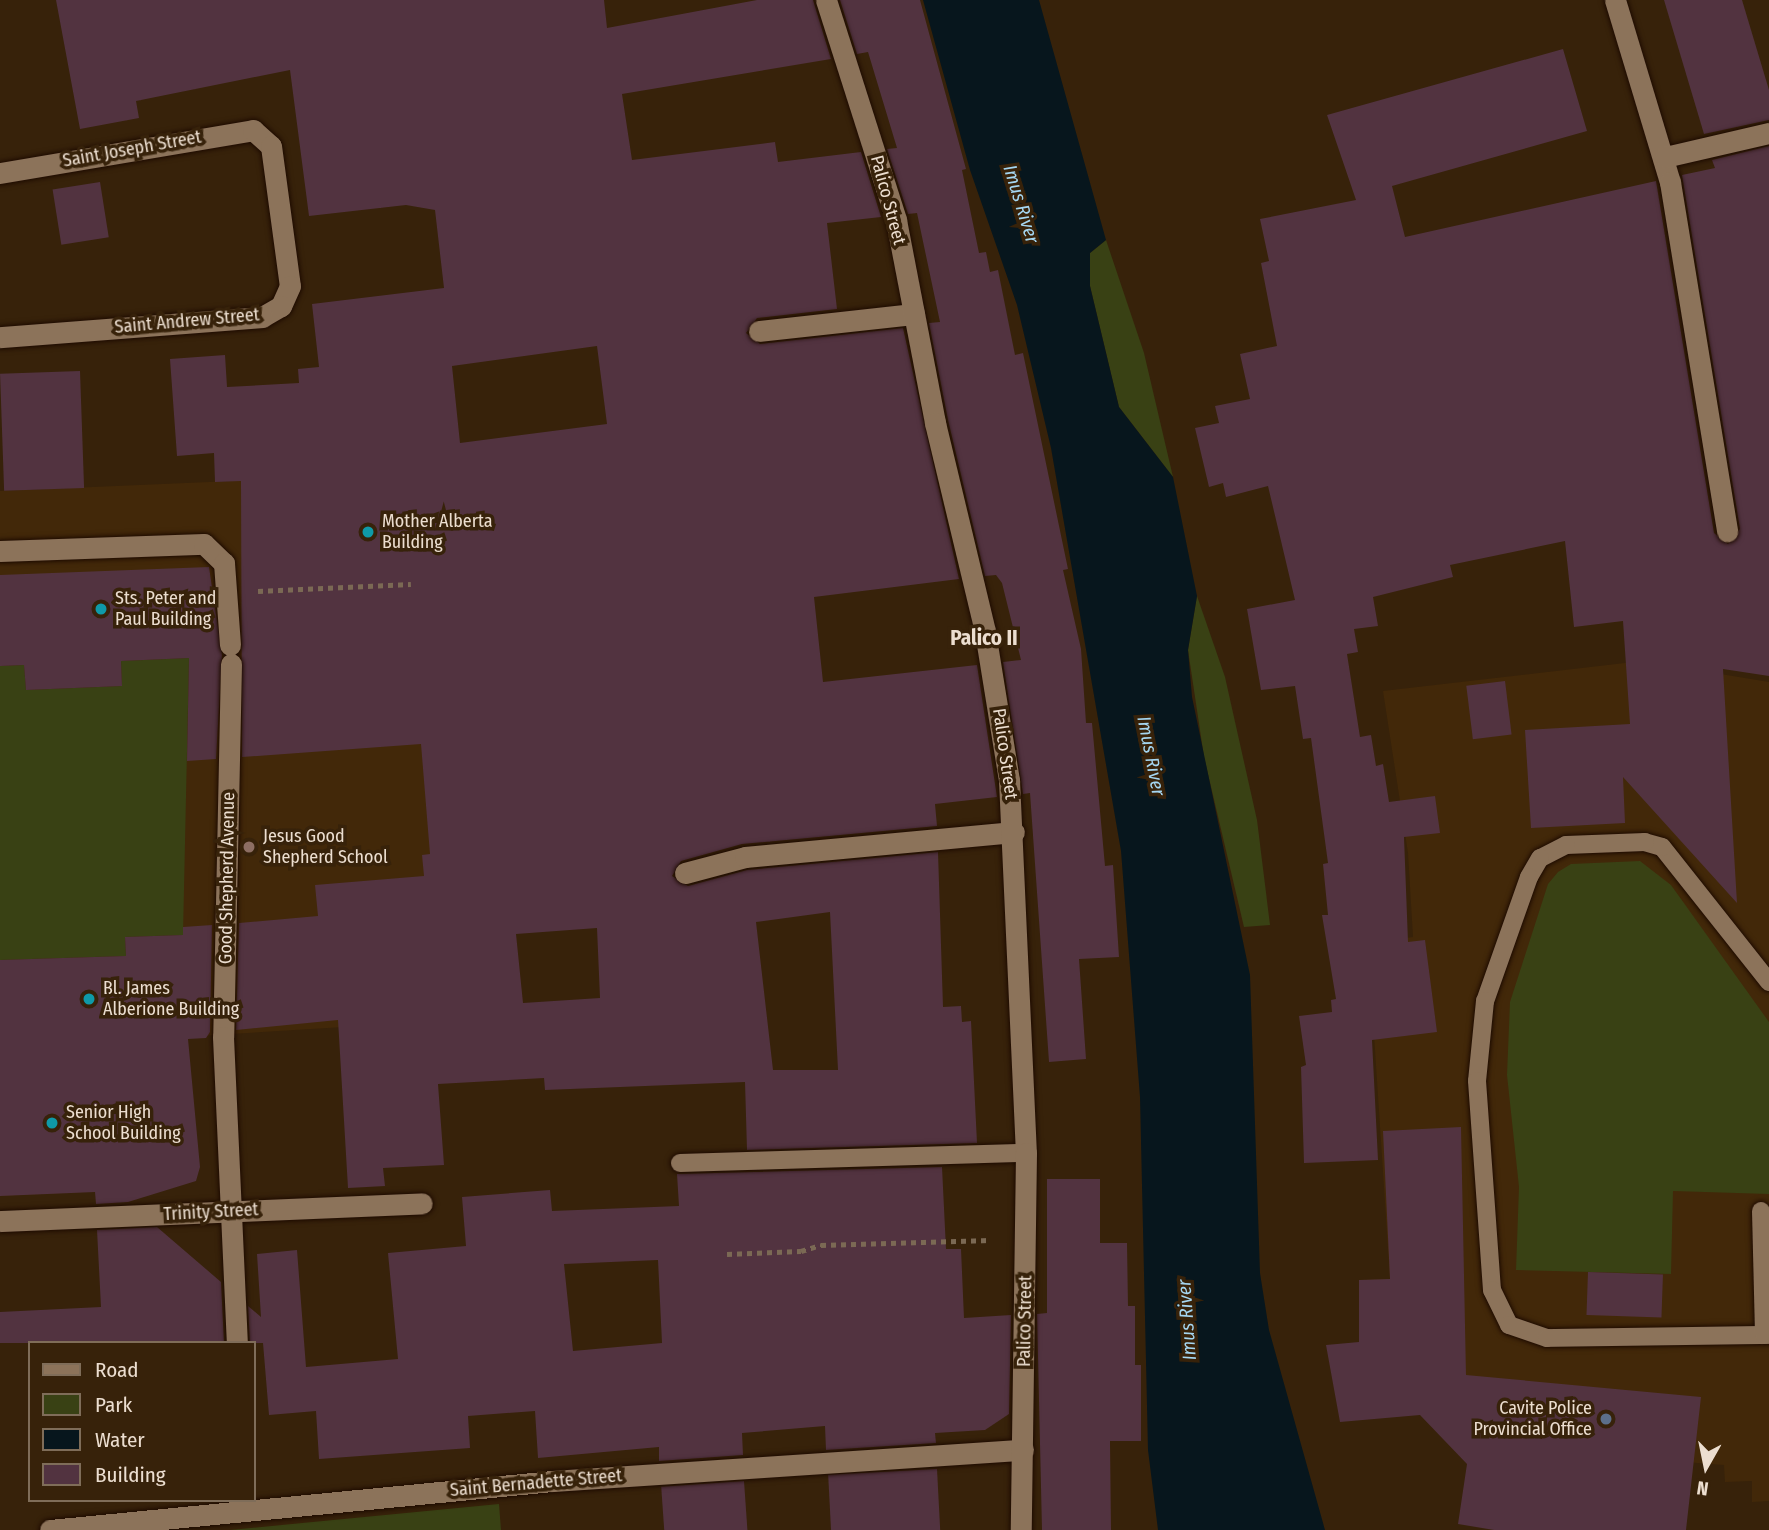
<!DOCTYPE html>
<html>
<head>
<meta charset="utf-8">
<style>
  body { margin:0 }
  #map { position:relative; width:1769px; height:1530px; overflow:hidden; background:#37220a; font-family:"Fira Sans Condensed",sans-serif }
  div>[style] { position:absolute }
  .built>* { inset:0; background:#422809 }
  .green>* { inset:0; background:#394114 }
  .water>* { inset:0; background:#07161d }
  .building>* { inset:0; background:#523340; transform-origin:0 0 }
  .path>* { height:4.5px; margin-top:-2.25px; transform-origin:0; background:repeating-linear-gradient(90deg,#7b6954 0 5px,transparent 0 10px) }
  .roads { filter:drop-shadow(0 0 2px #1e0b00) drop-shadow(0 0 2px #1e0b00) }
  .service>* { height:18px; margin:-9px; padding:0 9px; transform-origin:9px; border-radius:9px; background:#8c735a }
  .minor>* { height:21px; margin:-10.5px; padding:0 10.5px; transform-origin:10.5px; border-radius:10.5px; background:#8c735a }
  .tertiary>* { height:21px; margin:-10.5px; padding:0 10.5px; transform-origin:10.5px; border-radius:10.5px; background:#8c735a }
  .dots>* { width:19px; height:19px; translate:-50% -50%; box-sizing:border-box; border:4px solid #37220a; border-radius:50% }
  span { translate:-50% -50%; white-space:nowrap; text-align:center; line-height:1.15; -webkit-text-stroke:7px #37220a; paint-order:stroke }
  .street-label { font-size:18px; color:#ecded0 }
  .poi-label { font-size:18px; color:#ecded0 }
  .left { translate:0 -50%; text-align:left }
  .right { translate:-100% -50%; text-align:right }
  .water-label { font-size:19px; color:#a5d6f1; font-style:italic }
  .quarter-label { font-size:21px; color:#ecded0; font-weight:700 }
  .legend { position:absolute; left:28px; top:1341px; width:228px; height:161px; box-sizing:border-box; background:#37220a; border:2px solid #7f6d59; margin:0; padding:9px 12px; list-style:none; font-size:21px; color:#ecded0 }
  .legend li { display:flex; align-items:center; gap:14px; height:35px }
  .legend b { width:35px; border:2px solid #7f6d59 }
  .north { position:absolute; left:1671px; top:1432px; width:70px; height:70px; -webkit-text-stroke:5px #37220a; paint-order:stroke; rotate:189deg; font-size:19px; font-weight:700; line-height:28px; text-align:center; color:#ecded0 }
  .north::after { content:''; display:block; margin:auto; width:24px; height:32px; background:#ecded0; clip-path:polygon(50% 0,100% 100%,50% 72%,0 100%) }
</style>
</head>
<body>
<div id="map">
  <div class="built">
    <i style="clip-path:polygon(463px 471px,511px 977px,520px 976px,524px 1016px,101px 1042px,106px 1191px,0 1196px,0 491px)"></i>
    <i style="clip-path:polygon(1642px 661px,1769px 682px,1769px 1501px,1752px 1502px,1752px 1481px,1725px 1482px,1724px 1465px,1580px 1454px,1359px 1319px,1359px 1280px,1390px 1279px,1368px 943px,1413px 937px,1408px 853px,1383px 691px)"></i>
  </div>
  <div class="green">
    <i style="clip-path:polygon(1106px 240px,1144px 353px,1173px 477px,1119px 407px,1090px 286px,1090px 253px)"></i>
    <i style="clip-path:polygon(1197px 596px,1225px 677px,1257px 820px,1270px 925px,1244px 927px,1204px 757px,1188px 650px)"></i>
    <i style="clip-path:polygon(189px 658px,183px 935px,125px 937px,126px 956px,0 960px,0 666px,24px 665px,26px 690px,122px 686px,121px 661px)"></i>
    <i style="clip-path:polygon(1640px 861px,1671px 885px,1769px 1022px,1769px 1194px,1673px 1191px,1671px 1274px,1516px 1270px,1519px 1187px,1507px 1075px,1510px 1002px,1548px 884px,1558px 872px,1571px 864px)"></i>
    <i style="clip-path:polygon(499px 1504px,501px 1530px,230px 1530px)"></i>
  </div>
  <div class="water">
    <i style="clip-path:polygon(923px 0,1039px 0,1106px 240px,1090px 253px,1090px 286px,1119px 407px,1173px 477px,1197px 596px,1188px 650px,1192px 697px,1250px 975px,1260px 1273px,1269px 1330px,1325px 1530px,1158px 1530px,1148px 1450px,1140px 1097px,1121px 851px,1051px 448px,1017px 305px,970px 170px)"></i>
  </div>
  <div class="building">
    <i style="clip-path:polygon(evenodd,56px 0,604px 0,607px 28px,757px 0,813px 0,831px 59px,622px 94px,632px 160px,775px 142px,778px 162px,861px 152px,881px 217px,827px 223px,837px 309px,757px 318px,746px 333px,760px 344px,903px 328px,959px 579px,814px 597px,823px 682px,977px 665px,997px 797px,935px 804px,937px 826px,742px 844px,681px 861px,672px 876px,688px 886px,747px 870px,938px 852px,943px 1007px,961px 1006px,962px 1022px,971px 1021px,977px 1143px,747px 1150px,745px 1082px,545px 1090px,544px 1078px,438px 1084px,444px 1165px,383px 1168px,385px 1186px,348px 1188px,338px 1020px,236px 1030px,239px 923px,318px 916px,315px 885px,424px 876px,422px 855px,430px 854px,421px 744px,242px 757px,241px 481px,215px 482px,214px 453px,177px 456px,170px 359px,225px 355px,227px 387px,299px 383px,298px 369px,319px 367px,312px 304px,444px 288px,435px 210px,406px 205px,309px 216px,290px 70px,136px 101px,139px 118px,80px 129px,56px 0,597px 346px,607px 424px,460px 443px,452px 366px,597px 346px,56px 0,830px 912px,838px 1070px,773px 1070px,756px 922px,830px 912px,56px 0,597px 928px,600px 998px,523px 1003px,516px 934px,597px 928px)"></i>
    <i style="clip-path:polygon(840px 0,920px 0,966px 169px,962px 170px,979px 253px,986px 252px,990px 272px,998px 270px,1015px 355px,1023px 353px,1068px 569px,1063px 570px,1081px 649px,1086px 723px,1092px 723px,1105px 866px,1113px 865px,1119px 957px,1079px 959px,1086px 1059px,1049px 1062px,1030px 793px,1023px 794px,1003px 662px,1021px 660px,1002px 583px,996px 575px,985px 576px,948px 420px,929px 323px,940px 322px,917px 213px,908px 214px,887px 149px,897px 148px,868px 52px,857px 54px)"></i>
    <i style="clip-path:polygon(1664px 0,1742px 0,1769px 90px,1769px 120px,1704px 134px)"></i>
    <i style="clip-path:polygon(1563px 49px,1587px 131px,1392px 186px,1405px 237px,1656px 181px,1714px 533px,1728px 544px,1740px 529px,1682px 175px,1715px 168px,1712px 160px,1769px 146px,1769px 676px,1723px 669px,1737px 903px,1623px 777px,1625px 823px,1531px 828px,1525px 730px,1630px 724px,1623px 621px,1574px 627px,1565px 541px,1450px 565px,1453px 577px,1373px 597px,1378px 626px,1354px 629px,1358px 652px,1347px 654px,1360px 737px,1371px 735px,1376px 766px,1383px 764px,1389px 802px,1435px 796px,1440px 833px,1404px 837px,1408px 942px,1425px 940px,1437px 1032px,1372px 1040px,1378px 1160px,1304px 1163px,1301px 1067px,1306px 1065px,1299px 1016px,1332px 1012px,1331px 1000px,1336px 999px,1322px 915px,1328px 915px,1323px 864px,1328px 863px,1311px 738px,1303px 739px,1295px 686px,1261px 690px,1247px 609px,1295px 600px,1268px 486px,1226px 497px,1223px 483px,1209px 487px,1195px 428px,1219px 423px,1215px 406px,1250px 399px,1240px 354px,1277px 346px,1261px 263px,1269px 261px,1260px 219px,1356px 200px,1327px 115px)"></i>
    <i style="left:100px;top:182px;width:56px;height:48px;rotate:81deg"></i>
    <i style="left:80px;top:371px;width:117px;height:80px;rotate:88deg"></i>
    <i style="clip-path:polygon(209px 567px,222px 655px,216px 759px,187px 761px,189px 658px,121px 661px,122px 686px,26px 690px,24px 665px,0 666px,0 575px)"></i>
    <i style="left:1505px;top:681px;width:54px;height:39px;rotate:83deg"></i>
    <i style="clip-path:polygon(212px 925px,210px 1032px,206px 1038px,188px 1039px,200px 1167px,196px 1181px,128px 1202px,96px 1204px,95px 1192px,0 1196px,0 960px,126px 956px,125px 937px,183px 935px,183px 927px)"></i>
    <i style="clip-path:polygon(1461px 1127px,1466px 1375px,1701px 1397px,1686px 1530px,1494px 1530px,1458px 1524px,1467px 1464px,1420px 1415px,1340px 1422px,1326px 1345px,1359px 1342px,1359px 1280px,1390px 1279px,1383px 1131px)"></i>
    <i style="clip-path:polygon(evenodd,942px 1167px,946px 1249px,961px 1249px,964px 1318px,1011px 1315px,1009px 1414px,985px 1430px,935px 1433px,936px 1443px,826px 1450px,825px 1426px,742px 1433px,743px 1455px,659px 1461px,659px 1447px,538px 1458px,535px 1411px,468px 1416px,470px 1448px,319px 1459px,316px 1411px,269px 1415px,263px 1343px,250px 1343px,248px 1306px,261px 1317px,257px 1254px,297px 1250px,306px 1367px,398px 1359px,388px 1253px,466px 1246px,462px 1197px,550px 1190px,552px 1211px,679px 1206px,677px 1174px,942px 1167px,658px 1260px,662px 1343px,573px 1351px,564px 1264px,658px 1260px)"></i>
    <i style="clip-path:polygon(1047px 1179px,1100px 1179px,1100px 1243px,1127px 1243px,1128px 1306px,1135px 1306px,1135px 1365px,1141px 1365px,1141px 1441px,1110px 1441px,1111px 1530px,1042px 1530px,1037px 1314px,1047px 1313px)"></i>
    <i style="clip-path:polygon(157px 1227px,221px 1282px,224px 1343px,0 1343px,0 1312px,101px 1307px,97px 1230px)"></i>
    <i style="left:1588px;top:1272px;width:75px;height:43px;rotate:2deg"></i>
    <i style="left:937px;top:1469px;width:61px;height:109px;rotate:87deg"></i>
    <i style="left:744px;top:1481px;width:49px;height:83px;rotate:86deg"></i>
  </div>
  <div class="path">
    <i style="left:258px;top:591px;width:153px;rotate:-2.6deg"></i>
    <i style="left:727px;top:1254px;width:74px;rotate:-2.3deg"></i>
    <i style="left:801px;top:1251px;width:21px;rotate:-17deg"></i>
    <i style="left:821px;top:1245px;width:170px;rotate:-1.7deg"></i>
  </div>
  <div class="roads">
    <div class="service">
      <i style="left:1769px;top:982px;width:172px;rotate:-128.4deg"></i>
      <i style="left:1662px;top:847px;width:18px;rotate:-164deg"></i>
      <i style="left:1645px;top:842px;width:79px;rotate:177.8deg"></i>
      <i style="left:1566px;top:845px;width:29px;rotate:153deg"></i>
      <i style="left:1540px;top:858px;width:22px;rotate:120deg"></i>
      <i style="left:1529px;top:877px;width:132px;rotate:109.5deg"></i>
      <i style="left:1485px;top:1001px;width:80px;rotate:95.7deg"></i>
      <i style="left:1477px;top:1081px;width:210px;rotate:85.9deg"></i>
      <i style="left:1492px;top:1290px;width:39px;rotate:64deg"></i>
      <i style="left:1509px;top:1325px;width:40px;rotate:18.9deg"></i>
      <i style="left:1547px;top:1338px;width:222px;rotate:-0.8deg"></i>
      <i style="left:680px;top:1163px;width:346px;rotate:-1.7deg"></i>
      <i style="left:1761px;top:1211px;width:124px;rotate:88.6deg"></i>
    </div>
    <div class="minor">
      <i style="left:1615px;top:0;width:190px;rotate:73.2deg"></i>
      <i style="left:1670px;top:182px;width:354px;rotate:80.7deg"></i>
      <i style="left:1665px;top:157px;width:107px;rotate:-13deg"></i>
      <i style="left:0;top:173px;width:257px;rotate:-9.6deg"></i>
      <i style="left:253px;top:130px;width:24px;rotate:42deg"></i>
      <i style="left:271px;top:146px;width:141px;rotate:82.3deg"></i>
      <i style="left:290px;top:286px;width:22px;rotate:114deg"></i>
      <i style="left:281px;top:306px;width:22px;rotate:150deg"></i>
      <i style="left:262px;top:317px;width:263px;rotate:175.6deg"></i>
      <i style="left:759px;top:331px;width:156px;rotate:-6.3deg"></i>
      <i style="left:0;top:551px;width:204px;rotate:-2deg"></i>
      <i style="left:204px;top:544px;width:28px;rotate:44deg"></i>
      <i style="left:224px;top:563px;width:82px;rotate:85.8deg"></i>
      <i style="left:231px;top:664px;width:373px;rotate:91.2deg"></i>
      <i style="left:223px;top:1037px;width:306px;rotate:87.4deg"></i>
      <i style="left:685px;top:873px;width:62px;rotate:-14.9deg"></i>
      <i style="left:745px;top:857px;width:270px;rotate:-5.3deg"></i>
      <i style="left:0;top:1221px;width:422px;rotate:-2.4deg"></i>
      <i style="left:50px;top:1530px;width:504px;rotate:-5.57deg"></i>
      <i style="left:552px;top:1481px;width:472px;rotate:-3.8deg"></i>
    </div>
    <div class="tertiary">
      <i style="left:826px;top:0;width:231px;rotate:72.3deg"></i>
      <i style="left:896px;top:220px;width:207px;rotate:79.1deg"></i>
      <i style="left:935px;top:423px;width:215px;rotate:76.5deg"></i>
      <i style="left:985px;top:632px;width:150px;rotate:80.8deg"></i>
      <i style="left:1009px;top:780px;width:373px;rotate:87.4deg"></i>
      <i style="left:1026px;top:1153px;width:377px;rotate:90.8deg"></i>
    </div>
  </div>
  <div class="dots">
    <i style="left:368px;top:532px;background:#0f9aa8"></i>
    <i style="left:101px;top:609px;background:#0f9aa8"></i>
    <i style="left:249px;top:847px;background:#8d6e63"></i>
    <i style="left:89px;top:999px;background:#0f9aa8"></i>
    <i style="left:52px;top:1123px;background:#0f9aa8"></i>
    <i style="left:1606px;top:1419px;background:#5c6f8a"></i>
  </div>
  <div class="street-label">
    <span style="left:132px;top:149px;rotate:-10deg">Saint Joseph Street</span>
    <span style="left:888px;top:200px;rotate:75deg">Palico Street</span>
    <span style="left:187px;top:321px;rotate:-5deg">Saint Andrew Street</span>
    <span style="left:1005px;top:754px;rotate:82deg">Palico Street</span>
    <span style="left:227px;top:878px;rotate:-89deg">Good Shepherd Avenue</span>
    <span style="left:211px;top:1212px;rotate:-3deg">Trinity Street</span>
    <span style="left:1025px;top:1321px;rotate:-89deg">Palico Street</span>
    <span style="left:536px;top:1483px;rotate:-5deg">Saint Bernadette Street</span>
  </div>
  <div class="poi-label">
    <span class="left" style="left:382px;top:532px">Mother Alberta<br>Building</span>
    <span class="left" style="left:115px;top:609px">Sts. Peter and<br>Paul Building</span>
    <span class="left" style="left:263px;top:847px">Jesus Good<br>Shepherd School</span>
    <span class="left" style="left:103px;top:999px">Bl. James<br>Alberione Building</span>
    <span class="left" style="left:66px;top:1123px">Senior High<br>School Building</span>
    <span class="right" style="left:1592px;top:1419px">Cavite Police<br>Provincial Office</span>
  </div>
  <div class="water-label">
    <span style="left:1021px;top:204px;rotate:73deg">Imus River</span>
    <span style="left:1151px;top:756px;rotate:79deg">Imus River</span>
    <span style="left:1187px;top:1320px;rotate:-94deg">Imus River</span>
  </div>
  <div class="quarter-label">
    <span style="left:984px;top:638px">Palico II</span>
  </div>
  <ul class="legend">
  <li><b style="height:9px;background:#8c735a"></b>Road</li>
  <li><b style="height:19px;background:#394114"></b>Park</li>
  <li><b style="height:19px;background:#07161d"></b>Water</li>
  <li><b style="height:19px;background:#523340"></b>Building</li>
  </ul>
  <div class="north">N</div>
</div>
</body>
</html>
